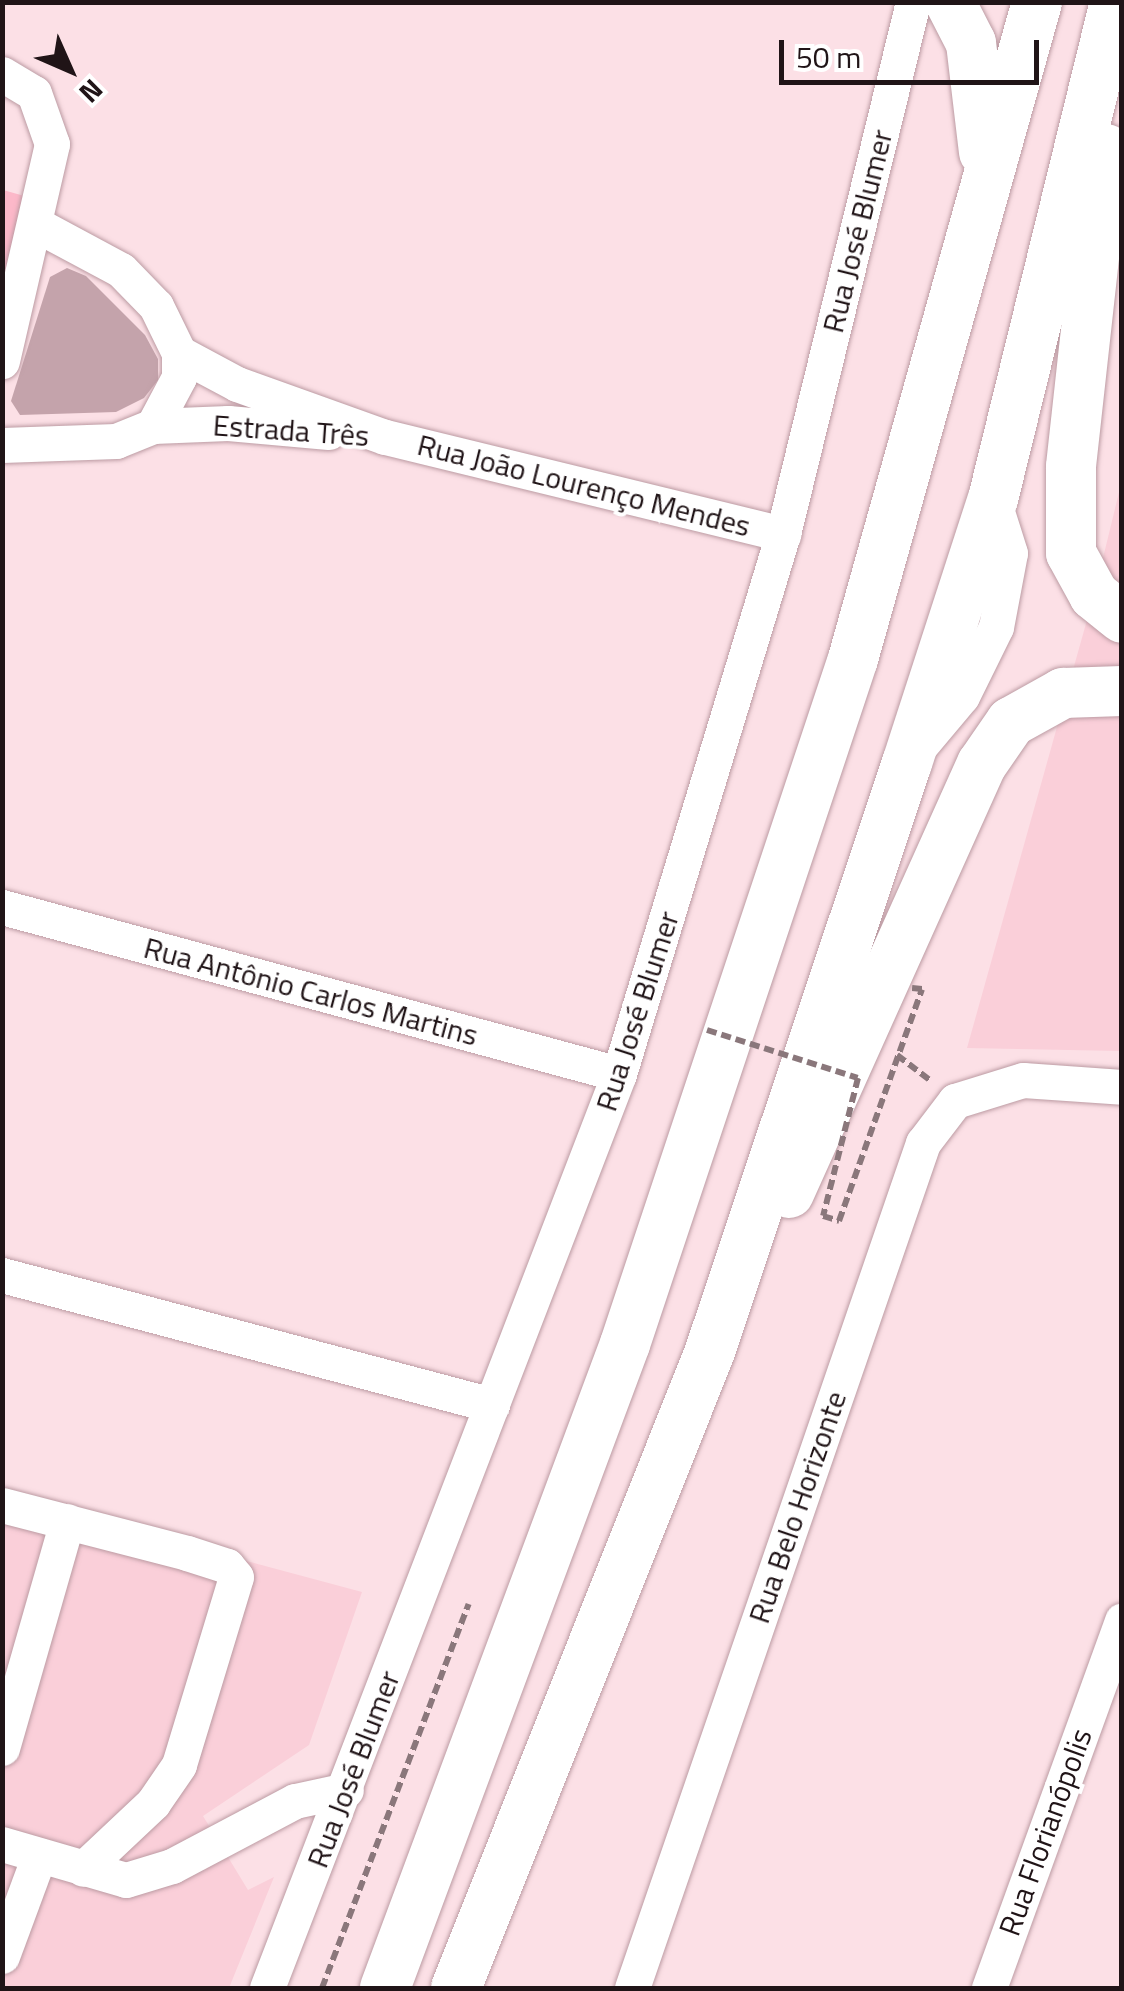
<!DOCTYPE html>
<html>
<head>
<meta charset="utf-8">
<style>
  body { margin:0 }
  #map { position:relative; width:1124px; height:1991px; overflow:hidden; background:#fce0e6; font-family:"Titillium Web",sans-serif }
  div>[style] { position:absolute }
  .built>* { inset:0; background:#facfd9 }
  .green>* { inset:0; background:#fcb8c9 }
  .building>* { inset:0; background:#c4a3ab }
  .path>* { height:6px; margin-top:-3px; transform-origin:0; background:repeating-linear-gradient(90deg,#8a777b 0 10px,transparent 0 15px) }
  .roads { filter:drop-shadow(0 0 2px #bc9ba3) drop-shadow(0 0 2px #bc9ba3) }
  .minor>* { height:35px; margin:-17.5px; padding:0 17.5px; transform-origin:17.5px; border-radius:17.5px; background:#fff }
  .highway>* { height:50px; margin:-25px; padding:0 25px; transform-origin:25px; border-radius:25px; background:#fff }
  .path-bridge>* { height:6px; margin-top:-3px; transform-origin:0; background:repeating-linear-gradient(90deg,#8a777b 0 10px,transparent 0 15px) }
  span { translate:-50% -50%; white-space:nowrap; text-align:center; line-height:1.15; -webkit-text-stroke:8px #fff; paint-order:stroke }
  .street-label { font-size:30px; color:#201417 }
  .frame { position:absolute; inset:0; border:5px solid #201417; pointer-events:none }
  .north { position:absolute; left:20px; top:20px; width:100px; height:100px; -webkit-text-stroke:8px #fff; paint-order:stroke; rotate:135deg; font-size:28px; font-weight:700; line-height:40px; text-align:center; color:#201417 }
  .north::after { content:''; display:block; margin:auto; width:35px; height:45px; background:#201417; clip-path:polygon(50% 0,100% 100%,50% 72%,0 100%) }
  .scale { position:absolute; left:779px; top:40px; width:260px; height:45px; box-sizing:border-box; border:5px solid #201417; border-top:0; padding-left:12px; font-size:30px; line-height:35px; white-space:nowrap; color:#201417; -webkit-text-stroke:8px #fff; paint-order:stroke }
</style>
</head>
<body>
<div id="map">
  <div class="built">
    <i style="clip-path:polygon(1121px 484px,1121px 1051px,967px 1048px,1094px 595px)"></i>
    <i style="clip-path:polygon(2px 1495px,362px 1592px,309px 1745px,203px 1816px,248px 1890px,274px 1877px,229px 1988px,3px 1988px)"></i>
  </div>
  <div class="green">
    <i style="clip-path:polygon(3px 190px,35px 199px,3px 326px)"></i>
  </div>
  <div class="building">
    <i style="clip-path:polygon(67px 268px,86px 276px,145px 335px,158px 359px,158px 380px,144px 398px,116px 412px,20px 415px,11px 401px,50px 277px)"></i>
  </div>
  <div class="path">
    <i style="left:897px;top:1055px;width:43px;rotate:37.4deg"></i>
    <i style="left:322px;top:1988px;width:411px;rotate:-69.1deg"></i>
  </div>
  <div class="roads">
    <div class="minor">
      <i style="left:2px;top:74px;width:37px;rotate:31deg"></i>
      <i style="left:34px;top:93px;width:54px;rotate:70.6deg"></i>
      <i style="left:52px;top:144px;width:223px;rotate:103deg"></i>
      <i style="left:37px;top:225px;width:95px;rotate:28.2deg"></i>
      <i style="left:121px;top:270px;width:50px;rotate:45.8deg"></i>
      <i style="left:156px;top:306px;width:52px;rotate:63.9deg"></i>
      <i style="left:179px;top:353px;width:66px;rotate:28.1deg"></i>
      <i style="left:237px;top:384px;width:157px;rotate:19.7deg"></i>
      <i style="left:385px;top:437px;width:410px;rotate:13.7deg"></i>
      <i style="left:153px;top:426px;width:55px;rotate:-62deg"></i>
      <i style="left:179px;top:377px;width:24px;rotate:-90deg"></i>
      <i style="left:2px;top:445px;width:114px;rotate:-2deg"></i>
      <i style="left:116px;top:441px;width:40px;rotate:-22deg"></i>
      <i style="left:153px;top:426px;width:75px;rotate:-2.3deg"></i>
      <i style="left:228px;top:423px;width:101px;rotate:5.1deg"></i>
      <i style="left:920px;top:746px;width:65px;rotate:-50deg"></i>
      <i style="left:962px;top:696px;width:77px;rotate:-63.8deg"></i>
      <i style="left:996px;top:627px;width:75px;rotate:-79.3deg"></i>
      <i style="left:1010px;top:553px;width:57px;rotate:-107.5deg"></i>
      <i style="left:2px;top:907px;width:639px;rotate:15.15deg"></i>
      <i style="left:2px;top:1275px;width:507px;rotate:14.86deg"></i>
      <i style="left:2px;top:1505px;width:191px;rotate:14.5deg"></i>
      <i style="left:187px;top:1553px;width:42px;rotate:18deg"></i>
      <i style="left:227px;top:1566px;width:14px;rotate:51deg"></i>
      <i style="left:236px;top:1577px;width:196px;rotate:106.9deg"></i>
      <i style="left:179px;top:1765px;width:46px;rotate:124.4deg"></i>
      <i style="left:153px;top:1803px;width:96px;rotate:136.7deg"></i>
      <i style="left:2px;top:1748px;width:236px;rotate:-74deg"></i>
      <i style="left:2px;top:1844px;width:129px;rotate:16.2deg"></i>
      <i style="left:126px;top:1880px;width:48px;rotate:-16.9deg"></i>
      <i style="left:172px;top:1866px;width:139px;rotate:-27.9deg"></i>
      <i style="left:295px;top:1801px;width:52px;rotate:-12.2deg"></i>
      <i style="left:2px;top:1956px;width:107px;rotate:-69.7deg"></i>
      <i style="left:267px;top:1988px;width:979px;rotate:-68.94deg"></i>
      <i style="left:619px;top:1074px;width:564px;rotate:-73.11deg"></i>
      <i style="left:783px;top:534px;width:548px;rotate:-76.27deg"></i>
      <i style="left:632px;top:1988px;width:894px;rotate:-71deg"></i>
      <i style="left:923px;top:1143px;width:53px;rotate:-52.7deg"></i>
      <i style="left:955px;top:1101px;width:71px;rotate:-17.2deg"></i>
      <i style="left:1023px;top:1080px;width:99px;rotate:4deg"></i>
      <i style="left:989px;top:1988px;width:391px;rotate:-70.1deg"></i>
    </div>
    <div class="highway">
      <i style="left:950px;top:2px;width:46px;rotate:62.9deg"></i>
      <i style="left:971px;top:43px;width:110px;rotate:83.2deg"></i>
      <i style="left:1106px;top:149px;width:320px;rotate:96.3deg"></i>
      <i style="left:1071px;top:467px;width:86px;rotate:90deg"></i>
      <i style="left:1071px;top:553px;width:48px;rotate:61.3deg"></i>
      <i style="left:1094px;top:595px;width:36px;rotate:39deg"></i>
      <i style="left:789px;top:1193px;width:470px;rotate:-65.8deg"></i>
      <i style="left:982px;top:764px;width:51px;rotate:-55.4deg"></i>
      <i style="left:1011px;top:722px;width:60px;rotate:-29.1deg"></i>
      <i style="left:1063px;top:693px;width:59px;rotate:-1.9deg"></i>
      <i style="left:385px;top:1988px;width:687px;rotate:-69.56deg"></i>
      <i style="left:625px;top:1344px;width:722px;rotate:-71.59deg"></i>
      <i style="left:853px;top:659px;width:682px;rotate:-74.35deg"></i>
      <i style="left:456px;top:1988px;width:683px;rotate:-68.25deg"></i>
      <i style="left:709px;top:1354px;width:623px;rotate:-71.48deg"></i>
      <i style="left:907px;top:763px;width:278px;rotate:-72deg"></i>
      <i style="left:993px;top:499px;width:512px;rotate:-76.21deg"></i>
    </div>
  </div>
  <div class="path-bridge">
    <i style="left:707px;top:1030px;width:158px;rotate:17.6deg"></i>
    <i style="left:858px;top:1078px;width:142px;rotate:104.2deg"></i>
    <i style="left:823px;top:1216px;width:17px;rotate:17deg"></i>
    <i style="left:839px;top:1221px;width:246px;rotate:-70.3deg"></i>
    <i style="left:922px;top:989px;width:10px;rotate:-174deg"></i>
  </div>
  <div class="street-label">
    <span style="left:857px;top:231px;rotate:-76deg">Rua José Blumer</span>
    <span style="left:291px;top:430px;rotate:4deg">Estrada Três</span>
    <span style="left:584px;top:485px;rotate:14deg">Rua João Lourenço Mendes</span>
    <span style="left:311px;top:991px;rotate:15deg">Rua Antônio Carlos Martins</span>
    <span style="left:637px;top:1011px;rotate:-72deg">Rua José Blumer</span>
    <span style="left:797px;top:1507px;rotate:-71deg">Rua Belo Horizonte</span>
    <span style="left:353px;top:1769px;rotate:-69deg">Rua José Blumer</span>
    <span style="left:1045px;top:1832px;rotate:-70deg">Rua Florianópolis</span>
  </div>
  <div class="frame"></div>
  <div class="north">N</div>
  <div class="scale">50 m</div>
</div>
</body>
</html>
